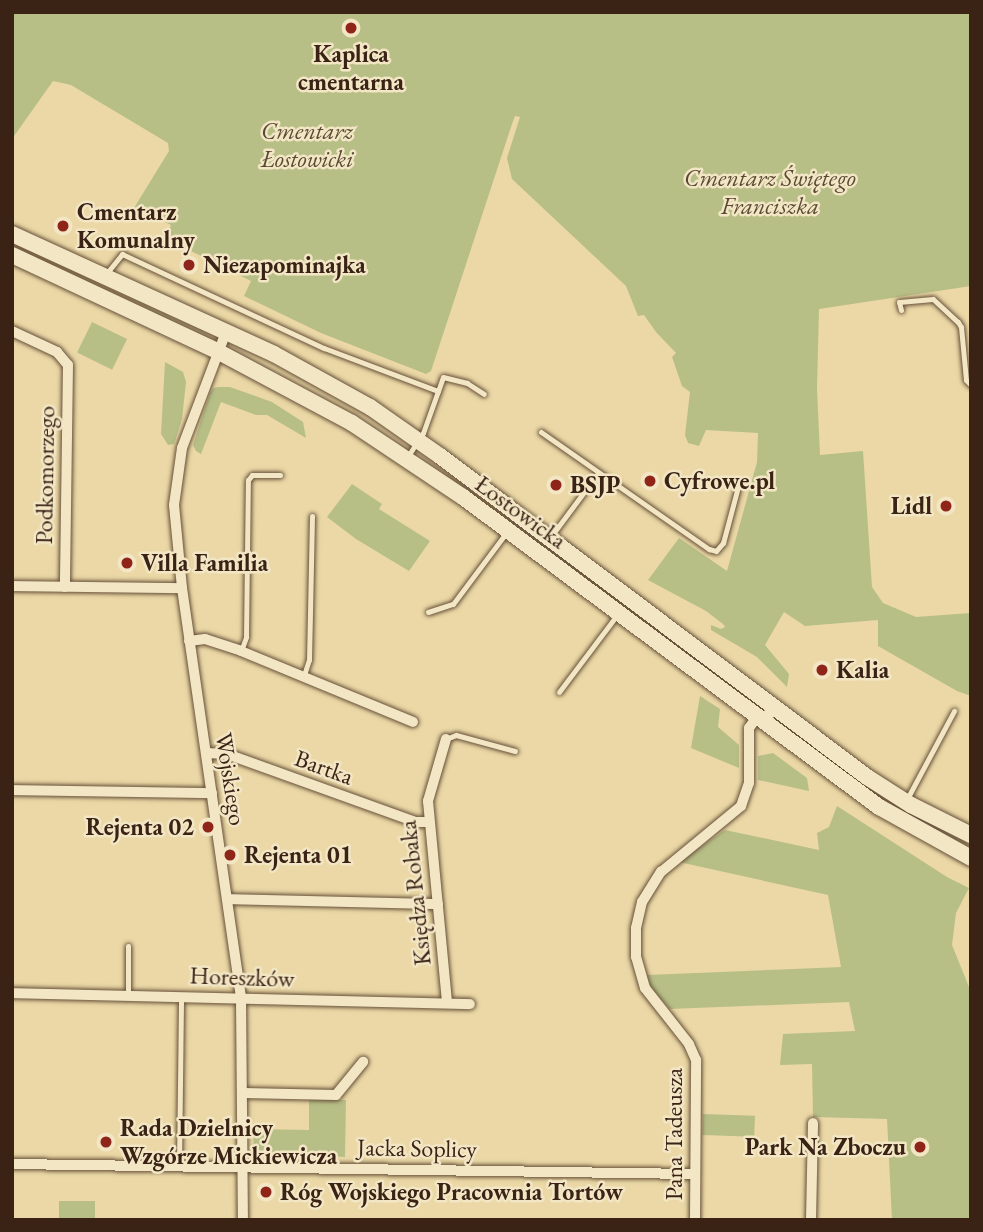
<!DOCTYPE html>
<html>
<head>
<meta charset="utf-8">
<style>
  body { margin:0 }
  #map { position:relative; width:983px; height:1232px; overflow:hidden; background:#ebd8a6; font-family:"EB Garamond",serif }
  div>[style] { position:absolute }
  .green>* { inset:0; background:#b7bf87; transform-origin:0 0 }
  .roads { filter:drop-shadow(0 0 2px #665039) drop-shadow(0 0 2px #665039) }
  .service>* { height:5px; margin:-2.5px; padding:0 2.5px; transform-origin:2.5px; border-radius:2.5px; background:#f2e6c5 }
  .minor>* { height:10px; margin:-5px; padding:0 5px; transform-origin:5px; border-radius:5px; background:#f2e6c5 }
  .secondary>* { height:16px; margin:-8px; padding:0 8px; transform-origin:8px; border-radius:8px; background:#f2e6c5 }
  .dots>* { width:19px; height:19px; translate:-50% -50%; box-sizing:border-box; border:4px solid #f2e6c5; border-radius:50% }
  span { translate:-50% -50%; white-space:nowrap; text-align:center; line-height:1.15; -webkit-text-stroke:5px #f2e6c5; paint-order:stroke }
  .poi-label { font-size:24px; color:#3a2215; font-weight:700 }
  .left { translate:0 -50%; text-align:left }
  .right { translate:-100% -50%; text-align:right }
  .park-label { font-size:24px; color:#594932; font-style:italic }
  .street-label { font-size:24px; color:#3a2215 }
  .frame { position:absolute; inset:0; border:14px solid #3a2215; pointer-events:none }
</style>
</head>
<body>
<div id="map">
  <div class="green">
    <i style="clip-path:polygon(12px 12px,971px 12px,971px 286px,819px 309px,817px 388px,820px 455px,863px 451px,872px 587px,883px 603px,916px 617px,971px 613px,971px 696px,957px 691px,878px 646px,878px 620px,805px 626px,784px 612px,765px 645px,789px 674px,787px 687px,757px 657px,711px 630px,711px 625px,721px 629px,725px 627px,723px 624px,706px 611px,648px 580px,679px 538px,727px 571px,757px 462px,758px 433px,706px 430px,699px 446px,688px 443px,685px 435px,690px 392px,682px 386px,672px 357px,676px 353px,656px 332px,644px 315px,638px 316px,626px 286px,512px 179px,507px 158px,520px 117px,515px 116px,512px 124px,431px 371px,426px 374px,321px 333px,244px 296px,251px 281px,183px 247px,169px 247px,165px 239px,171px 225px,134px 208px,169px 151px,168px 143px,71px 85px,53px 81px,12px 139px)"></i>
    <i style="left:92px;top:322px;width:39px;height:34px;rotate:26deg"></i>
    <i style="clip-path:polygon(165px 362px,183px 372px,186px 382px,182px 419px,174px 444px,168px 445px,161px 434px)"></i>
    <i style="clip-path:polygon(219px 387px,230px 387px,272px 402px,303px 422px,306px 438px,267px 415px,256px 415px,221px 402px,201px 454px,196px 451px,193px 445px,210px 393px,213px 388px)"></i>
    <i style="clip-path:polygon(352px 484px,382px 504px,379px 509px,430px 541px,409px 571px,356px 539px,327px 517px)"></i>
    <i style="clip-path:polygon(700px 696px,720px 709px,718px 727px,739px 745px,739px 768px,691px 748px)"></i>
    <i style="clip-path:polygon(773px 753px,807px 778px,809px 791px,758px 780px,758px 756px)"></i>
    <i style="clip-path:polygon(837px 806px,947px 877px,969px 888px,956px 913px,952px 945px,971px 992px,971px 1220px,892px 1220px,887px 1119px,813px 1117px,812px 1064px,780px 1065px,783px 1034px,855px 1031px,849px 1002px,670px 1009px,651px 988px,647px 975px,841px 967px,828px 895px,679px 862px,725px 830px,819px 850px,817px 833px,829px 827px)"></i>
    <i style="clip-path:polygon(309px 1099px,346px 1100px,345px 1157px,305px 1155px,303px 1160px,267px 1159px,254px 1151px,253px 1129px,309px 1130px)"></i>
    <i style="left:703px;top:1114px;width:52px;height:21px;rotate:2deg"></i>
    <i style="left:59px;top:1201px;width:36px;height:19px"></i>
  </div>
  <div class="roads">
    <div class="service">
      <i style="left:106px;top:274px;width:26px;rotate:-51deg"></i>
      <i style="left:122px;top:254px;width:223px;rotate:25deg"></i>
      <i style="left:324px;top:348px;width:122px;rotate:20.7deg"></i>
      <i style="left:901px;top:310px;width:8px;rotate:-104deg"></i>
      <i style="left:899px;top:302px;width:34px;rotate:-5deg"></i>
      <i style="left:933px;top:299px;width:34px;rotate:43deg"></i>
      <i style="left:958px;top:322px;width:6px;rotate:59deg"></i>
      <i style="left:961px;top:327px;width:53px;rotate:84.6deg"></i>
      <i style="left:966px;top:380px;width:7px;rotate:45deg"></i>
      <i style="left:541px;top:432px;width:205px;rotate:34.9deg"></i>
      <i style="left:709px;top:549px;width:7px;rotate:16deg"></i>
      <i style="left:716px;top:551px;width:11px;rotate:-49deg"></i>
      <i style="left:723px;top:543px;width:62px;rotate:-75.1deg"></i>
      <i style="left:408px;top:456px;width:27px;rotate:-57deg"></i>
      <i style="left:423px;top:433px;width:59px;rotate:-70.3deg"></i>
      <i style="left:443px;top:377px;width:25px;rotate:14deg"></i>
      <i style="left:467px;top:383px;width:20px;rotate:33deg"></i>
      <i style="left:552px;top:535px;width:77px;rotate:-53.4deg"></i>
      <i style="left:428px;top:612px;width:26px;rotate:-18deg"></i>
      <i style="left:453px;top:604px;width:89px;rotate:-53.3deg"></i>
      <i style="left:241px;top:651px;width:15px;rotate:-70deg"></i>
      <i style="left:246px;top:637px;width:157px;rotate:-89.3deg"></i>
      <i style="left:248px;top:480px;width:6px;rotate:-51deg"></i>
      <i style="left:252px;top:475px;width:28px"></i>
      <i style="left:304px;top:675px;width:16px;rotate:-72deg"></i>
      <i style="left:309px;top:660px;width:144px;rotate:-88.8deg"></i>
      <i style="left:559px;top:692px;width:96px;rotate:-53deg"></i>
      <i style="left:446px;top:739px;width:11px;rotate:-22deg"></i>
      <i style="left:456px;top:735px;width:61px;rotate:15.2deg"></i>
      <i style="left:907px;top:799px;width:100px;rotate:-61.9deg"></i>
      <i style="left:128px;top:995px;width:49px;rotate:-90deg"></i>
      <i style="left:179px;top:1166px;width:170px;rotate:-89.3deg"></i>
    </div>
    <div class="minor">
      <i style="left:12px;top:331px;width:50px;rotate:25deg"></i>
      <i style="left:57px;top:352px;width:17px;rotate:50deg"></i>
      <i style="left:68px;top:365px;width:222px;rotate:90.8deg"></i>
      <i style="left:226px;top:332px;width:124px;rotate:110.8deg"></i>
      <i style="left:182px;top:448px;width:58px;rotate:98deg"></i>
      <i style="left:174px;top:505px;width:83px;rotate:84.5deg"></i>
      <i style="left:182px;top:588px;width:414px;rotate:81.8deg"></i>
      <i style="left:241px;top:998px;width:222px;rotate:89.5deg"></i>
      <i style="left:12px;top:586px;width:170px;rotate:0.7deg"></i>
      <i style="left:189px;top:641px;width:16px;rotate:-7deg"></i>
      <i style="left:205px;top:639px;width:38px;rotate:18deg"></i>
      <i style="left:241px;top:651px;width:186px;rotate:22.4deg"></i>
      <i style="left:446px;top:739px;width:65px;rotate:106.2deg"></i>
      <i style="left:428px;top:801px;width:203px;rotate:84.6deg"></i>
      <i style="left:206px;top:753px;width:21px;rotate:3deg"></i>
      <i style="left:227px;top:754px;width:201px;rotate:19.8deg"></i>
      <i style="left:416px;top:822px;width:12px"></i>
      <i style="left:12px;top:790px;width:200px;rotate:0.9deg"></i>
      <i style="left:228px;top:899px;width:210px;rotate:1.4deg"></i>
      <i style="left:12px;top:993px;width:458px;rotate:1.4deg"></i>
      <i style="left:244px;top:1093px;width:92px;rotate:1.2deg"></i>
      <i style="left:336px;top:1095px;width:43px;rotate:-50.7deg"></i>
      <i style="left:12px;top:1164px;width:683px;rotate:0.84deg"></i>
      <i style="left:695px;top:1220px;width:160px;rotate:-89.6deg"></i>
      <i style="left:696px;top:1060px;width:17px;rotate:-114deg"></i>
      <i style="left:689px;top:1044px;width:71px;rotate:-128.2deg"></i>
      <i style="left:645px;top:988px;width:32px;rotate:-106deg"></i>
      <i style="left:636px;top:957px;width:29px;rotate:-90deg"></i>
      <i style="left:636px;top:928px;width:27px;rotate:-77deg"></i>
      <i style="left:642px;top:902px;width:36px;rotate:-58deg"></i>
      <i style="left:661px;top:872px;width:104px;rotate:-39.5deg"></i>
      <i style="left:741px;top:806px;width:24px;rotate:-71deg"></i>
      <i style="left:749px;top:783px;width:55px;rotate:-90deg"></i>
      <i style="left:749px;top:728px;width:9px;rotate:-54deg"></i>
      <i style="left:754px;top:721px;width:26px;rotate:-25deg"></i>
      <i style="left:811px;top:1220px;width:97px;rotate:-88.8deg"></i>
    </div>
    <div class="secondary">
      <i style="left:12px;top:234px;width:288px;rotate:24.6deg"></i>
      <i style="left:274px;top:354px;width:110px;rotate:28.9deg"></i>
      <i style="left:370px;top:407px;width:85px;rotate:35deg"></i>
      <i style="left:440px;top:456px;width:534px;rotate:36.93deg"></i>
      <i style="left:867px;top:777px;width:52px;rotate:32.5deg"></i>
      <i style="left:911px;top:805px;width:67px;rotate:26.6deg"></i>
      <i style="left:12px;top:255px;width:226px;rotate:25.1deg"></i>
      <i style="left:217px;top:351px;width:153px;rotate:28.1deg"></i>
      <i style="left:352px;top:423px;width:133px;rotate:33.7deg"></i>
      <i style="left:463px;top:497px;width:519px;rotate:36.69deg"></i>
      <i style="left:879px;top:807px;width:105px;rotate:29deg"></i>
    </div>
  </div>
  <div class="dots">
    <i style="left:351px;top:28px;background:#8f2418"></i>
    <i style="left:63px;top:226px;background:#8f2418"></i>
    <i style="left:189px;top:265px;background:#8f2418"></i>
    <i style="left:650px;top:481px;background:#8f2418"></i>
    <i style="left:556px;top:485px;background:#8f2418"></i>
    <i style="left:946px;top:506px;background:#8f2418"></i>
    <i style="left:127px;top:563px;background:#8f2418"></i>
    <i style="left:822px;top:670px;background:#8f2418"></i>
    <i style="left:208px;top:827px;background:#8f2418"></i>
    <i style="left:230px;top:855px;background:#8f2418"></i>
    <i style="left:106px;top:1142px;background:#8f2418"></i>
    <i style="left:920px;top:1147px;background:#8f2418"></i>
    <i style="left:266px;top:1192px;background:#8f2418"></i>
  </div>
  <div class="poi-label">
    <span style="left:351px;top:68px">Kaplica<br>cmentarna</span>
    <span class="left" style="left:77px;top:226px">Cmentarz<br>Komunalny</span>
    <span class="left" style="left:203px;top:265px">Niezapominajka</span>
    <span class="left" style="left:664px;top:481px">Cyfrowe.pl</span>
    <span class="left" style="left:570px;top:485px">BSJP</span>
    <span class="right" style="left:932px;top:506px">Lidl</span>
    <span class="left" style="left:141px;top:563px">Villa Familia</span>
    <span class="left" style="left:836px;top:670px">Kalia</span>
    <span class="right" style="left:194px;top:827px">Rejenta 02</span>
    <span class="left" style="left:244px;top:855px">Rejenta 01</span>
    <span class="left" style="left:120px;top:1142px">Rada Dzielnicy<br>Wzgórze Mickiewicza</span>
    <span class="right" style="left:906px;top:1147px">Park Na Zboczu</span>
    <span class="left" style="left:280px;top:1192px">Róg Wojskiego Pracownia Tortów</span>
  </div>
  <div class="park-label">
    <span style="left:307px;top:145px">Cmentarz<br>Łostowicki</span>
    <span style="left:770px;top:192px">Cmentarz Świętego<br>Franciszka</span>
  </div>
  <div class="street-label">
    <span style="left:45px;top:475px;rotate:-89deg">Podkomorzego</span>
    <span style="left:521px;top:512px;rotate:36deg">Łostowicka</span>
    <span style="left:324px;top:767px;rotate:20deg">Bartka</span>
    <span style="left:231px;top:779px;rotate:81deg">Wojskiego</span>
    <span style="left:415px;top:893px;rotate:-96deg">Księdza Robaka</span>
    <span style="left:242px;top:977px;rotate:2deg">Horeszków</span>
    <span style="left:674px;top:1134px;rotate:-90deg">Pana Tadeusza</span>
    <span style="left:417px;top:1148px;rotate:1deg">Jacka Soplicy</span>
  </div>
  <div class="frame"></div>
</div>
</body>
</html>
